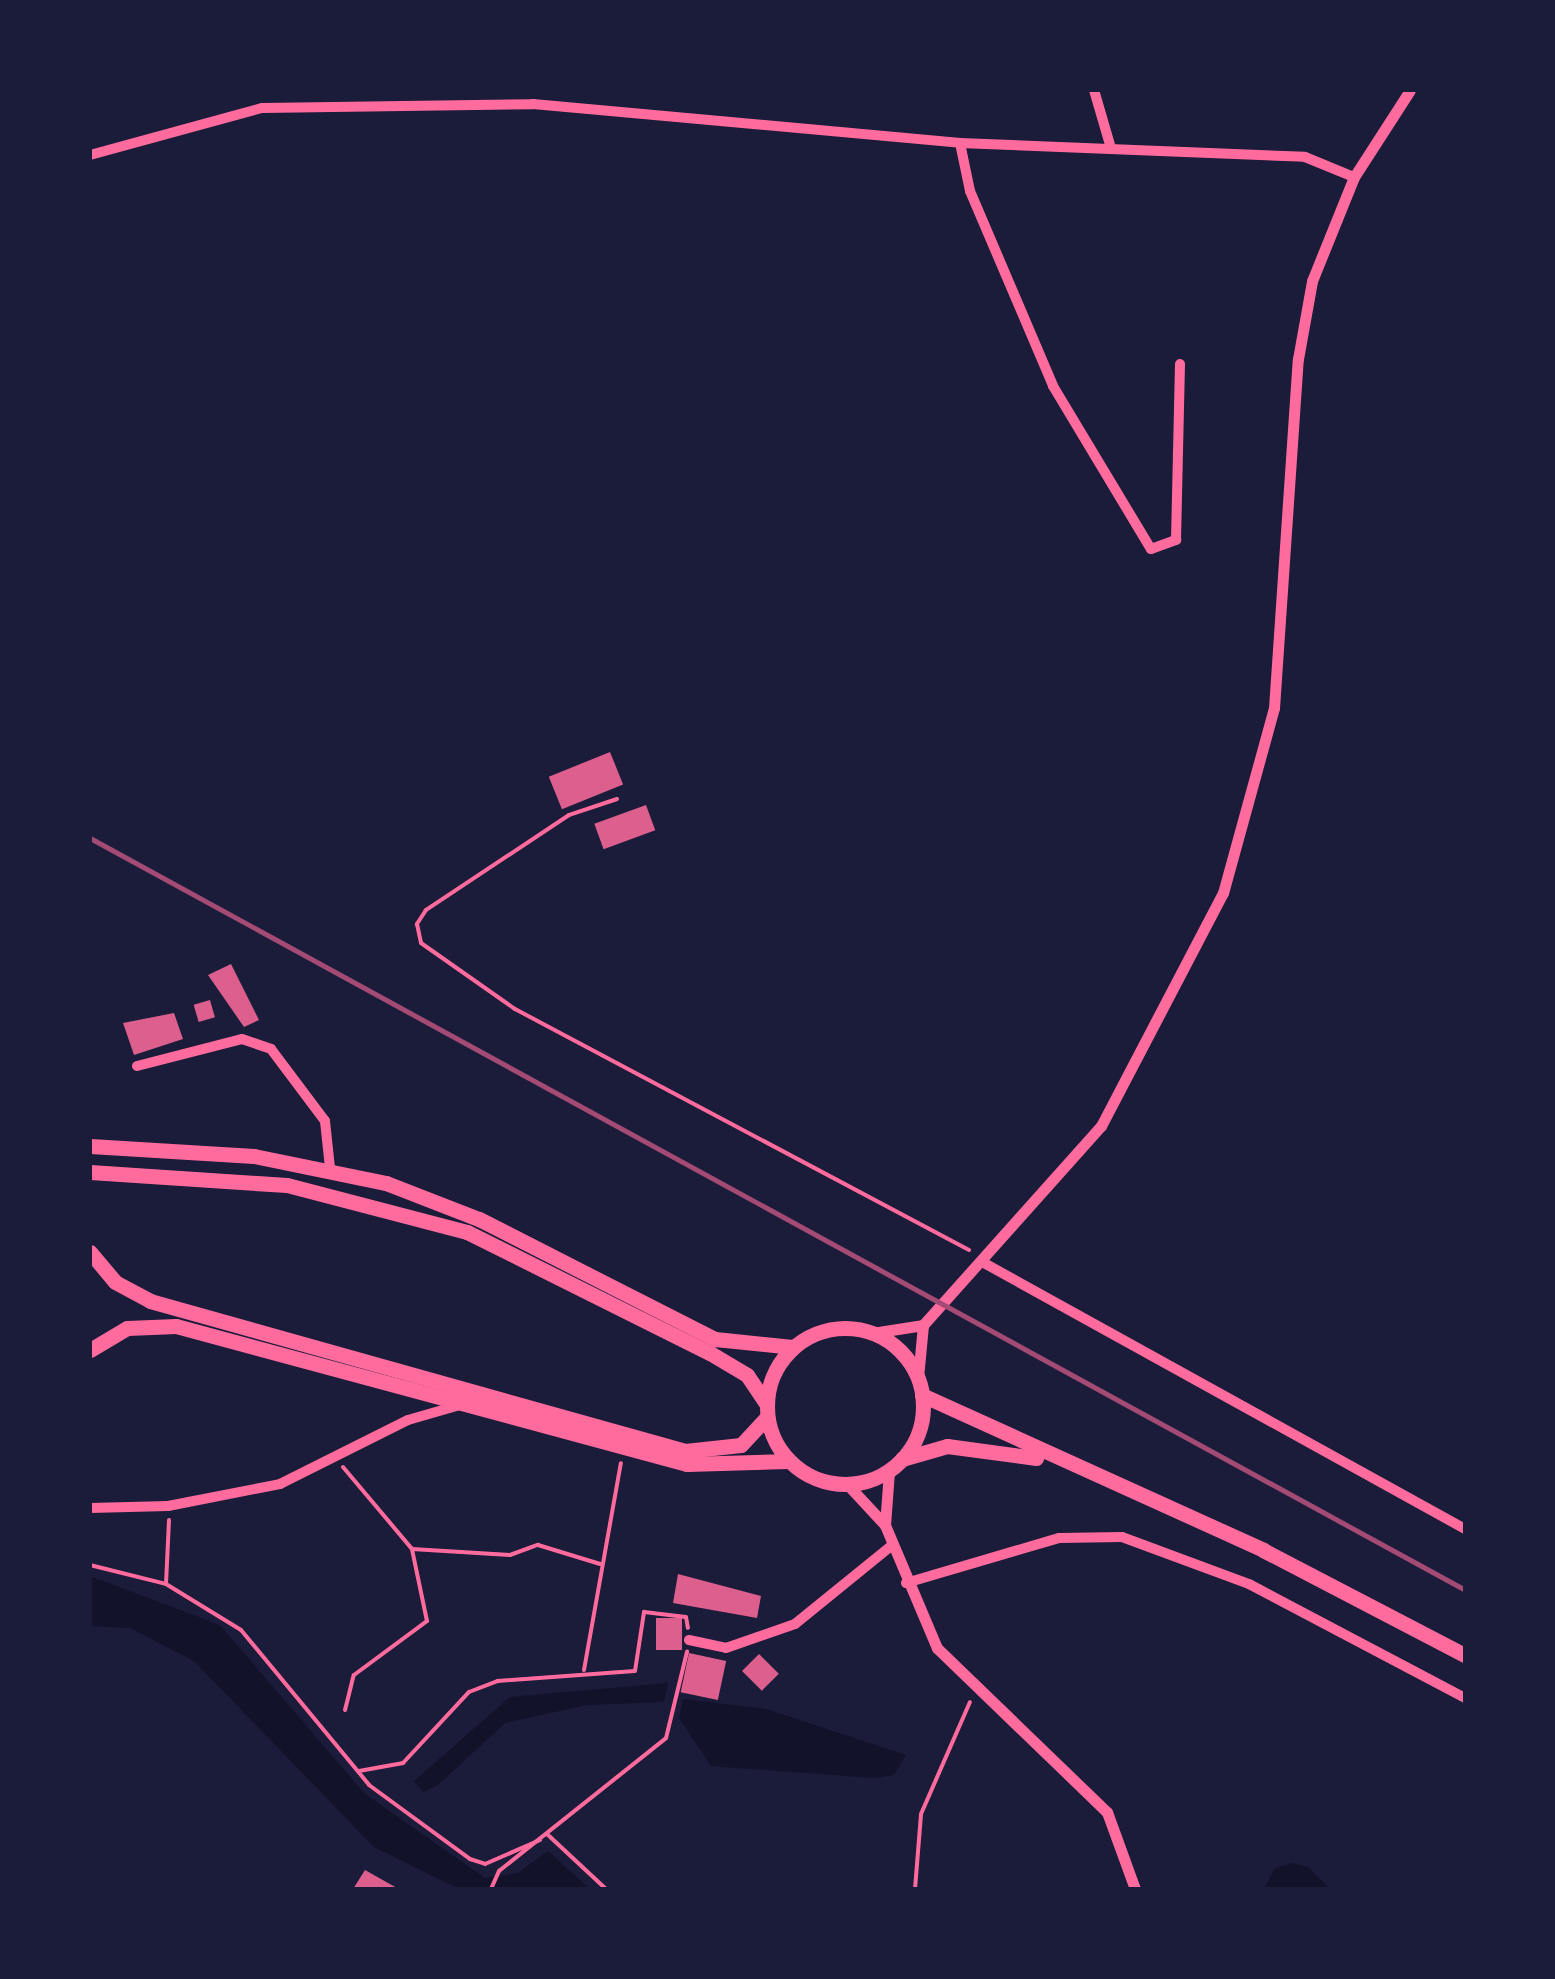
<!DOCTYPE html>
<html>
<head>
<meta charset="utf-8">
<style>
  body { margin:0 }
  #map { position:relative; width:1555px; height:1979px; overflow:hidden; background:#1b1b3a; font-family:"Source Serif 4",serif }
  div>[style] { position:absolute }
  .water>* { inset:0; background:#12122b }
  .building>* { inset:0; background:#dd5f8e; transform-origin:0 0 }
  .path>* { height:4px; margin:-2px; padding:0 2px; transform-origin:2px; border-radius:2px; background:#ff6b9d }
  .minor>* { height:10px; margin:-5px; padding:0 5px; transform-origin:5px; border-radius:5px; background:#ff6b9d }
  .tertiary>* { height:11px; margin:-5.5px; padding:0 5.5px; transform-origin:5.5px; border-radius:5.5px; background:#ff6b9d }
  .trunk>* { height:15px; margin:-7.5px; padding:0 7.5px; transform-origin:7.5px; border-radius:7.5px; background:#ff6b9d }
  .trunk>.ring { margin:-7.5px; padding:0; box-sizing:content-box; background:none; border:15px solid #ff6b9d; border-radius:50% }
  .rail>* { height:5px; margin:-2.5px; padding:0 2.5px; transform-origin:2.5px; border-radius:2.5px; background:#a44b75 }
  span { translate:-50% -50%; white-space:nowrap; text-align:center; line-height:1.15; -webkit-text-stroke:10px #1b1b3a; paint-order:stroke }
  .frame { position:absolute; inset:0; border:92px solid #1b1b3a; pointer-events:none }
</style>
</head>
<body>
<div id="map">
  <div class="water">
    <i style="clip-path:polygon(90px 1576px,220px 1625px,365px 1794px,485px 1878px,518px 1873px,548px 1851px,590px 1889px,459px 1889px,374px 1847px,194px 1661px,130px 1628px,90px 1626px)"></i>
    <i style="clip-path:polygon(668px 1683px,664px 1702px,587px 1705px,505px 1723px,438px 1785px,423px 1792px,414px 1781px,510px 1697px)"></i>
    <i style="clip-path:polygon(683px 1699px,766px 1709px,906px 1755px,894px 1775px,874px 1778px,711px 1766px,679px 1718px)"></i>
    <i style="clip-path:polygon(1292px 1863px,1308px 1867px,1330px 1889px,1264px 1889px,1275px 1868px)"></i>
  </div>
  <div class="building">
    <i style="left:610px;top:752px;width:35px;height:66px;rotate:68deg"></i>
    <i style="left:646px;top:805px;width:27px;height:55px;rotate:70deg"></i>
    <i style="clip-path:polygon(231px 964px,259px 1020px,244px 1027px,208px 975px)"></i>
    <i style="left:210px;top:1000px;width:18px;height:17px;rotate:74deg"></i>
    <i style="clip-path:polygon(174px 1013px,183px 1039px,134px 1055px,123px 1023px)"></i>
    <i style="clip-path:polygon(678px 1574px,761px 1596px,757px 1618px,673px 1603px)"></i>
    <i style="left:656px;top:1618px;width:26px;height:32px"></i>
    <i style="left:689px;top:1653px;width:38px;height:40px;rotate:12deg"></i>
    <i style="left:759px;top:1654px;width:28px;height:24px;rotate:45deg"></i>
    <i style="clip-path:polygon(365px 1870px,397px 1888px,410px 1889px,353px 1889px)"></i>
  </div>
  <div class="path">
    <i style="left:617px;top:799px;width:51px;rotate:161.6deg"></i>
    <i style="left:569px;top:815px;width:172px;rotate:146.4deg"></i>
    <i style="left:426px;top:910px;width:17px;rotate:123deg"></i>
    <i style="left:417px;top:924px;width:19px;rotate:78deg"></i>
    <i style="left:421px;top:943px;width:115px;rotate:35.1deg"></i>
    <i style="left:515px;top:1009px;width:514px;rotate:27.96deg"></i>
    <i style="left:343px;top:1467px;width:107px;rotate:49.9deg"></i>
    <i style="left:412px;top:1549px;width:98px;rotate:3.5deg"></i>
    <i style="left:510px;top:1555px;width:30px;rotate:-20deg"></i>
    <i style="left:538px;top:1545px;width:65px;rotate:17deg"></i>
    <i style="left:90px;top:1565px;width:78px;rotate:14deg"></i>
    <i style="left:166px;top:1584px;width:88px;rotate:31.5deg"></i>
    <i style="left:241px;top:1630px;width:201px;rotate:50.4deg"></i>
    <i style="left:369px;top:1785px;width:125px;rotate:36.2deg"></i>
    <i style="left:470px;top:1859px;width:16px;rotate:18deg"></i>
    <i style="left:485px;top:1864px;width:60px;rotate:-23.6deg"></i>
    <i style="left:166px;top:1584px;width:64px;rotate:-87.3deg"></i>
    <i style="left:584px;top:1670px;width:210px;rotate:-79.9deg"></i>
    <i style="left:345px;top:1710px;width:36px;rotate:-76deg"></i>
    <i style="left:354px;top:1675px;width:91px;rotate:-36.5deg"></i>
    <i style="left:427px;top:1621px;width:74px;rotate:-101.8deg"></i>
    <i style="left:359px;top:1771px;width:45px;rotate:-10.3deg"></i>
    <i style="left:403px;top:1763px;width:97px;rotate:-47.1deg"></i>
    <i style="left:469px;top:1692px;width:31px;rotate:-21deg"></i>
    <i style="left:498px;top:1681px;width:137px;rotate:-4.2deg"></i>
    <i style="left:635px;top:1671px;width:60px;rotate:-81.3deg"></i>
    <i style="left:644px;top:1612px;width:42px;rotate:6.8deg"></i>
    <i style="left:686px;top:1617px;width:11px;rotate:80deg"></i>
    <i style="left:547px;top:1834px;width:81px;rotate:43deg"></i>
    <i style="left:491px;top:1889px;width:20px;rotate:-66deg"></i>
    <i style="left:499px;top:1871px;width:213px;rotate:-38.5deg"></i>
    <i style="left:666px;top:1738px;width:89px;rotate:-76.3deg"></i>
    <i style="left:915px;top:1889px;width:75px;rotate:-85.4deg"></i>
    <i style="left:921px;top:1814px;width:122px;rotate:-66.4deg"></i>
  </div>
  <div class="minor">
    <i style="left:1094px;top:90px;width:60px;rotate:73.7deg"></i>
    <i style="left:960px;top:143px;width:49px;rotate:78.2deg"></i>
    <i style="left:970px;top:191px;width:212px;rotate:66.9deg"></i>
    <i style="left:1053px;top:386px;width:190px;rotate:59deg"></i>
    <i style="left:1151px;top:549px;width:27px;rotate:-20deg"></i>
    <i style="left:1176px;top:540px;width:176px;rotate:-88.7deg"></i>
    <i style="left:90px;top:155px;width:178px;rotate:-15.3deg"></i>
    <i style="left:262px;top:108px;width:271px;rotate:-0.8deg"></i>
    <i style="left:533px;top:104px;width:429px;rotate:5.2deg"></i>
    <i style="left:960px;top:143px;width:345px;rotate:2.3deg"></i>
    <i style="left:1305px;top:157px;width:53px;rotate:22.2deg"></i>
    <i style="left:137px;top:1066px;width:108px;rotate:-14.4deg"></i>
    <i style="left:242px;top:1039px;width:31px;rotate:19deg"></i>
    <i style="left:271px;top:1049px;width:90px;rotate:53.1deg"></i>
    <i style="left:325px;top:1121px;width:47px;rotate:83.9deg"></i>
    <i style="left:984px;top:1263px;width:550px;rotate:28.94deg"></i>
    <i style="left:90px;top:1508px;width:78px;rotate:-1.5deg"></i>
    <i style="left:168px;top:1506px;width:114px;rotate:-11.1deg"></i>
    <i style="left:280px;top:1484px;width:143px;rotate:-26.6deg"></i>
    <i style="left:408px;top:1420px;width:54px;rotate:-16.1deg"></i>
    <i style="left:906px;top:1583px;width:159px;rotate:-16.4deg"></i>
    <i style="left:1059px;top:1538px;width:63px;rotate:-0.9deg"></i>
    <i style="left:1122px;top:1537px;width:135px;rotate:20.3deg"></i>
    <i style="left:1249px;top:1584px;width:244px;rotate:27.8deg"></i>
    <i style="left:689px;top:1640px;width:38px;rotate:12deg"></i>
    <i style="left:726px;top:1648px;width:73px;rotate:-19.2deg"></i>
    <i style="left:795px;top:1624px;width:124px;rotate:-39.1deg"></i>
  </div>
  <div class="tertiary">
    <i style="left:872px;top:1333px;width:52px;rotate:-8.9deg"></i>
    <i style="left:918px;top:1378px;width:53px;rotate:-84.6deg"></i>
    <i style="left:923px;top:1325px;width:267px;rotate:-48.2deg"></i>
    <i style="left:1101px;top:1126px;width:263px;rotate:-62.4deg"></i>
    <i style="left:1223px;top:893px;width:192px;rotate:-74.6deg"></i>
    <i style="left:1274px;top:708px;width:350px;rotate:-86.1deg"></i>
    <i style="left:1298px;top:359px;width:79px;rotate:-79.8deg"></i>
    <i style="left:1312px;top:281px;width:112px;rotate:-68deg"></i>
    <i style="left:1354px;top:177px;width:103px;rotate:-57.2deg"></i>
    <i style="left:889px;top:1471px;width:54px;rotate:94.2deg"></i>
    <i style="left:885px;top:1525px;width:134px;rotate:67.1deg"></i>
    <i style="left:937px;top:1648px;width:236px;rotate:44deg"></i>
    <i style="left:1107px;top:1812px;width:82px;rotate:70deg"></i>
    <i style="left:847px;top:1484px;width:56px;rotate:47.2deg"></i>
  </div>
  <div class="trunk">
    <i style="left:90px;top:1146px;width:164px;rotate:3.5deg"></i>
    <i style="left:254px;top:1156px;width:135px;rotate:11.6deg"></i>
    <i style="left:386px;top:1183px;width:100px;rotate:21.2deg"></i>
    <i style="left:479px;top:1219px;width:265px;rotate:27deg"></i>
    <i style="left:715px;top:1339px;width:78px;rotate:5.9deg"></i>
    <i style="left:90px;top:1172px;width:197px;rotate:3.8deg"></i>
    <i style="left:287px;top:1185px;width:186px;rotate:14.6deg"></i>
    <i style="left:467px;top:1232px;width:271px;rotate:26.5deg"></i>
    <i style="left:710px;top:1353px;width:43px;rotate:30.7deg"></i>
    <i style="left:747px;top:1375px;width:34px;rotate:56deg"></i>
    <i style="left:90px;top:1252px;width:39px;rotate:50deg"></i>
    <i style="left:115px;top:1282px;width:40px;rotate:28deg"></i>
    <i style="left:150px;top:1301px;width:556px;rotate:15.66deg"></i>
    <i style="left:685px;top:1451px;width:56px;rotate:-6.1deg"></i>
    <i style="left:741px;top:1445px;width:38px;rotate:-47deg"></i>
    <i class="ring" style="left:767px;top:1328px;width:141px;height:141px"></i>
    <i style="left:90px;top:1350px;width:43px;rotate:-30.7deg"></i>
    <i style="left:127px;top:1328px;width:49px;rotate:-2.3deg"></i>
    <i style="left:176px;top:1326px;width:529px;rotate:15.11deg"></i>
    <i style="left:687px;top:1464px;width:101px;rotate:-1.7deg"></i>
    <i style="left:922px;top:1395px;width:375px;rotate:24.4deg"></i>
    <i style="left:1263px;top:1550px;width:228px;rotate:27.5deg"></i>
    <i style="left:902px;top:1459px;width:47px;rotate:-16.1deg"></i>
    <i style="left:947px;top:1446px;width:90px;rotate:7.7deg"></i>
  </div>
  <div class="rail">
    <i style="left:90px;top:838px;width:1567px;rotate:28.67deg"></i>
  </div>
  <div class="frame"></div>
</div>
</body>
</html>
